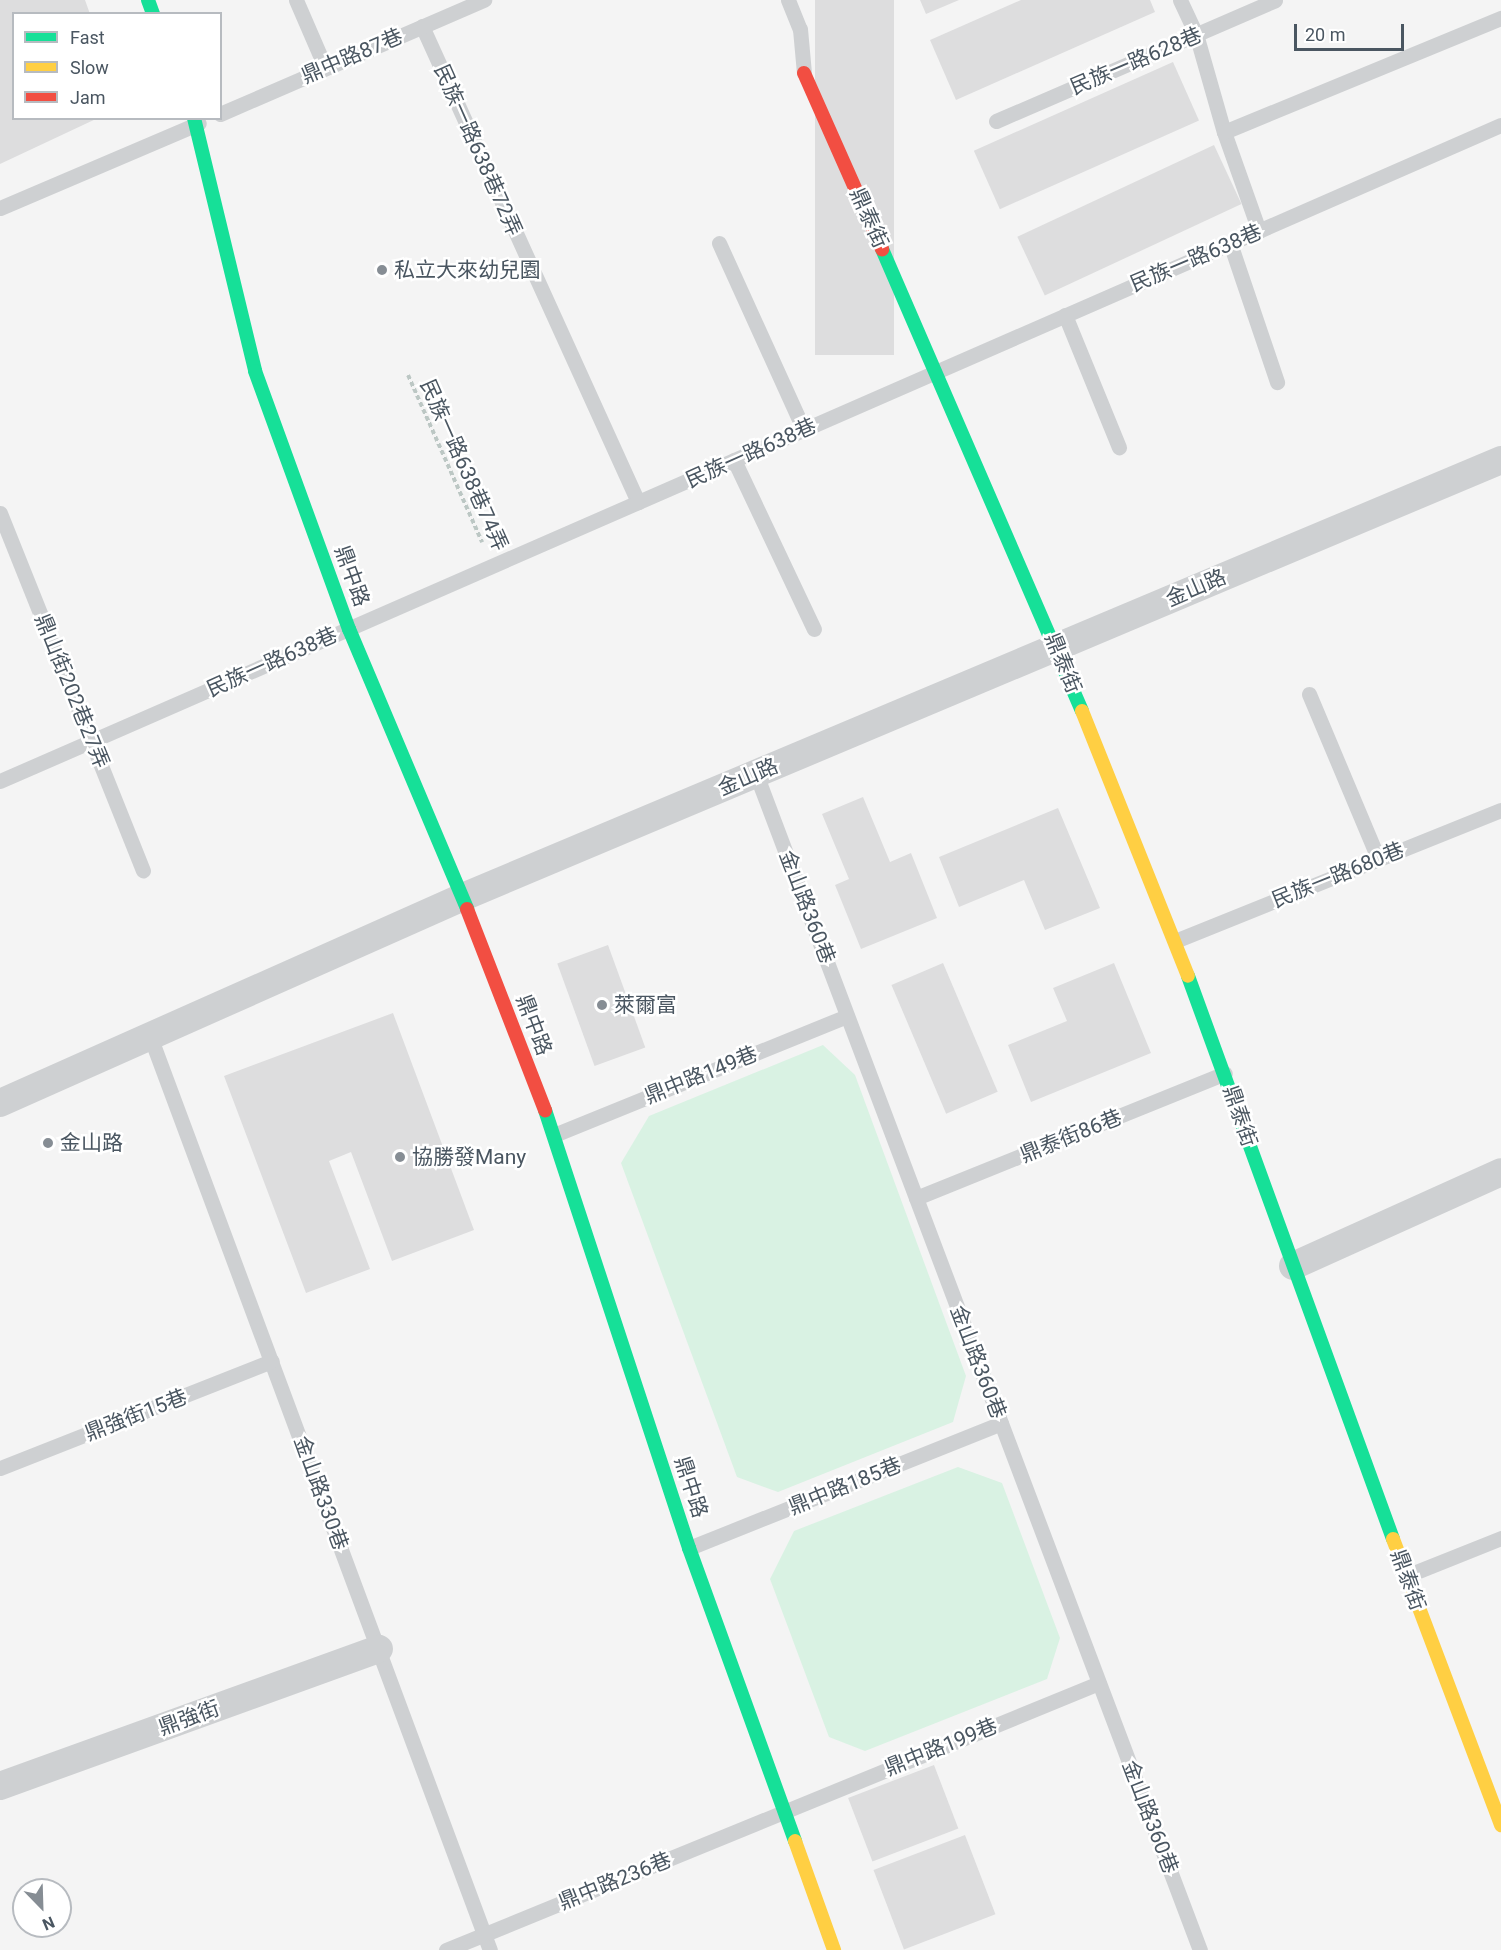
<!DOCTYPE html>
<html>
<head>
<meta charset="utf-8">
<style>
  body { margin:0 }
  #map { position:relative; width:1501px; height:1950px; overflow:hidden; background:#f4f4f4; font-family:Roboto,"Noto Sans TC",sans-serif }
  div>[style] { position:absolute }
  .green>* { inset:0; background:#d9f2e3 }
  .building>* { inset:0; background:#ddddde; transform-origin:0 0 }
  .path>* { height:4px; margin-top:-2px; transform-origin:0; background:repeating-linear-gradient(90deg,#bcc7c4 0 4.5px,transparent 0 7.5px) }
  .lane>* { height:15px; margin:-7.5px; padding:0 7.5px; transform-origin:7.5px; border-radius:7.5px; background:#ced0d2 }
  .street>* { height:28px; margin:-14px; padding:0 14px; transform-origin:14px; border-radius:14px; background:#ced0d2 }
  .fast>* { height:14px; margin:-7px; padding:0 7px; transform-origin:7px; border-radius:7px; background:#16e098 }
  .slow>* { height:14px; margin:-7px; padding:0 7px; transform-origin:7px; border-radius:7px; background:#ffcf43 }
  .jam>* { height:14px; margin:-7px; padding:0 7px; transform-origin:7px; border-radius:7px; background:#f24e42 }
  .dots>* { width:16px; height:16px; translate:-50% -50%; box-sizing:border-box; border:3px solid #fff; border-radius:50% }
  span { translate:-50% -50%; white-space:nowrap; text-align:center; line-height:1.15; -webkit-text-stroke:5px #fff; paint-order:stroke }
  .street-label { font-size:21px; color:#4a5661 }
  .poi-label { font-size:21px; color:#4a5661 }
  .left { translate:0 -50%; text-align:left }
  .legend { position:absolute; left:12px; top:12px; width:210px; height:108px; box-sizing:border-box; background:#fff; border:2px solid #b7bbc0; margin:0; padding:8px 10px; list-style:none; font-size:18px; color:#4a5661 }
  .legend li { display:flex; align-items:center; gap:12px; height:30px }
  .legend b { width:30px; border:2px solid #b7bbc0 }
  .north { position:absolute; left:12px; top:1878px; width:60px; height:60px; box-sizing:border-box; background:#fff; border:2px solid #b7bbc0; border-radius:50%; rotate:157deg; font-size:16px; font-weight:700; line-height:24px; text-align:center; color:#4a5661 }
  .north::after { content:''; display:block; margin:auto; width:21px; height:27px; background:#868d94; clip-path:polygon(50% 0,100% 100%,50% 72%,0 100%) }
  .scale { position:absolute; left:1294px; top:24px; width:110px; height:27px; box-sizing:border-box; border:3px solid #4a5661; border-top:0; padding-left:8px; font-size:18px; line-height:21px; white-space:nowrap; color:#4a5661; -webkit-text-stroke:4px #fff; paint-order:stroke }
</style>
</head>
<body>
<div id="map">
  <div class="green">
    <i style="clip-path:polygon(823px 1045px,855px 1075px,966px 1376px,953px 1422px,778px 1492px,737px 1477px,621px 1163px,649px 1116px)"></i>
    <i style="clip-path:polygon(958px 1467px,1002px 1483px,1060px 1638px,1047px 1679px,865px 1751px,829px 1737px,770px 1579px,794px 1531px)"></i>
  </div>
  <div class="building">
    <i style="clip-path:polygon(0 0,85px 0,90px 14px,14px 14px,14px 118px,98px 118px,0 164px)"></i>
    <i style="left:815px;top:0;width:79px;height:355px"></i>
    <i style="clip-path:polygon(920px 0,959px 0,926px 14px)"></i>
    <i style="clip-path:polygon(1021px 0,1150px 0,1155px 12px,956px 100px,930px 40px)"></i>
    <i style="left:1173px;top:62px;width:64px;height:218px;rotate:66deg"></i>
    <i style="left:1214px;top:145px;width:65px;height:217px;rotate:65deg"></i>
    <i style="clip-path:polygon(863px 797px,890px 862px,911px 853px,937px 918px,861px 949px,835px 885px,849px 879px,822px 814px)"></i>
    <i style="clip-path:polygon(1058px 808px,1100px 908px,1045px 930px,1024px 880px,959px 907px,939px 857px)"></i>
    <i style="left:608px;top:945px;width:109px;height:54px;rotate:70deg"></i>
    <i style="left:943px;top:963px;width:140px;height:56px;rotate:67deg"></i>
    <i style="clip-path:polygon(1114px 963px,1151px 1053px,1031px 1102px,1008px 1045px,1067px 1021px,1053px 988px)"></i>
    <i style="clip-path:polygon(393px 1013px,474px 1230px,392px 1261px,351px 1152px,329px 1161px,370px 1269px,306px 1293px,224px 1076px)"></i>
    <i style="left:934px;top:1765px;width:68px;height:92px;rotate:69deg"></i>
    <i style="left:965px;top:1835px;width:85px;height:98px;rotate:69deg"></i>
  </div>
  <div class="path">
    <i style="left:408px;top:375px;width:183px;rotate:66.1deg"></i>
  </div>
  <div class="lane">
    <i style="left:296px;top:0;width:73px;rotate:66.6deg"></i>
    <i style="left:788px;top:0;width:31px;rotate:68deg"></i>
    <i style="left:800px;top:29px;width:44px;rotate:84.8deg"></i>
    <i style="left:1180px;top:0;width:38px;rotate:65deg"></i>
    <i style="left:1196px;top:34px;width:102px;rotate:74.1deg"></i>
    <i style="left:1224px;top:132px;width:105px;rotate:70.5deg"></i>
    <i style="left:422px;top:26px;width:523px;rotate:65.59deg"></i>
    <i style="left:220px;top:114px;width:288px;rotate:-23.4deg"></i>
    <i style="left:996px;top:121px;width:304px;rotate:-23.4deg"></i>
    <i style="left:1224px;top:132px;width:300px;rotate:-22.4deg"></i>
    <i style="left:0;top:208px;width:216px;rotate:-23.1deg"></i>
    <i style="left:719px;top:243px;width:205px;rotate:65.6deg"></i>
    <i style="left:1230px;top:243px;width:147px;rotate:71.3deg"></i>
    <i style="left:1065px;top:315px;width:143px;rotate:67.8deg"></i>
    <i style="left:734px;top:460px;width:187px;rotate:64.7deg"></i>
    <i style="left:0;top:513px;width:385px;rotate:68.2deg"></i>
    <i style="left:1309px;top:694px;width:178px;rotate:67.2deg"></i>
    <i style="left:756px;top:774px;width:1257px;rotate:69.32deg"></i>
    <i style="left:0;top:781px;width:1638px;rotate:-23.61deg"></i>
    <i style="left:1175px;top:941px;width:351px;rotate:-21.9deg"></i>
    <i style="left:150px;top:1036px;width:975px;rotate:69.6deg"></i>
    <i style="left:554px;top:1135px;width:316px;rotate:-22.1deg"></i>
    <i style="left:916px;top:1198px;width:333px;rotate:-22deg"></i>
    <i style="left:0;top:1468px;width:292px;rotate:-21.5deg"></i>
    <i style="left:689px;top:1548px;width:336px;rotate:-21.8deg"></i>
    <i style="left:1406px;top:1576px;width:102px;rotate:-21.8deg"></i>
    <i style="left:446px;top:1950px;width:705px;rotate:-22.24deg"></i>
  </div>
  <div class="street">
    <i style="left:0;top:1103px;width:507px;rotate:-23.99deg"></i>
    <i style="left:463px;top:897px;width:1126px;rotate:-22.83deg"></i>
    <i style="left:1293px;top:1266px;width:228px;rotate:-24.3deg"></i>
    <i style="left:0;top:1786px;width:403px;rotate:-19.9deg"></i>
  </div>
  <div class="fast">
    <i style="left:148px;top:0;width:15px;rotate:70deg"></i>
    <i style="left:194px;top:118px;width:260px;rotate:76.4deg"></i>
    <i style="left:255px;top:371px;width:275px;rotate:70deg"></i>
    <i style="left:349px;top:629px;width:304px;rotate:67.1deg"></i>
    <i style="left:882px;top:249px;width:503px;rotate:66.59deg"></i>
    <i style="left:1188px;top:976px;width:599px;rotate:69.99deg"></i>
    <i style="left:545px;top:1110px;width:461px;rotate:71.8deg"></i>
    <i style="left:689px;top:1548px;width:312px;rotate:70.1deg"></i>
  </div>
  <div class="slow">
    <i style="left:1082px;top:711px;width:285px;rotate:68.2deg"></i>
    <i style="left:1393px;top:1539px;width:306px;rotate:69.3deg"></i>
    <i style="left:795px;top:1841px;width:116px;rotate:70.3deg"></i>
  </div>
  <div class="jam">
    <i style="left:804px;top:73px;width:193px;rotate:66.1deg"></i>
    <i style="left:467px;top:909px;width:216px;rotate:68.8deg"></i>
  </div>
  <div class="dots">
    <i style="left:382px;top:270px;background:#868d94"></i>
    <i style="left:602px;top:1005px;background:#868d94"></i>
    <i style="left:48px;top:1143px;background:#868d94"></i>
    <i style="left:400px;top:1157px;background:#868d94"></i>
  </div>
  <div class="street-label">
    <span style="left:352px;top:56px;rotate:-23deg">鼎中路87巷</span>
    <span style="left:1136px;top:61px;rotate:-23deg">民族一路628巷</span>
    <span style="left:478px;top:150px;rotate:66deg">民族一路638巷72弄</span>
    <span style="left:869px;top:218px;rotate:66deg">鼎泰街</span>
    <span style="left:1196px;top:258px;rotate:-23deg">民族一路638巷</span>
    <span style="left:751px;top:453px;rotate:-24deg">民族一路638巷</span>
    <span style="left:464px;top:465px;rotate:66deg">民族一路638巷74弄</span>
    <span style="left:352px;top:576px;rotate:70deg">鼎中路</span>
    <span style="left:1196px;top:588px;rotate:-23deg">金山路</span>
    <span style="left:272px;top:662px;rotate:-24deg">民族一路638巷</span>
    <span style="left:1063px;top:663px;rotate:68deg">鼎泰街</span>
    <span style="left:72px;top:691px;rotate:68deg">鼎山街202巷27弄</span>
    <span style="left:748px;top:777px;rotate:-23deg">金山路</span>
    <span style="left:1338px;top:875px;rotate:-22deg">民族一路680巷</span>
    <span style="left:807px;top:907px;rotate:69deg">金山路360巷</span>
    <span style="left:534px;top:1025px;rotate:69deg">鼎中路</span>
    <span style="left:701px;top:1075px;rotate:-22deg">鼎中路149巷</span>
    <span style="left:1240px;top:1116px;rotate:71deg">鼎泰街</span>
    <span style="left:1071px;top:1136px;rotate:-22deg">鼎泰街86巷</span>
    <span style="left:978px;top:1362px;rotate:69deg">金山路360巷</span>
    <span style="left:136px;top:1415px;rotate:-21deg">鼎強街15巷</span>
    <span style="left:845px;top:1486px;rotate:-22deg">鼎中路185巷</span>
    <span style="left:691px;top:1487px;rotate:72deg">鼎中路</span>
    <span style="left:321px;top:1493px;rotate:70deg">金山路330巷</span>
    <span style="left:1408px;top:1580px;rotate:70deg">鼎泰街</span>
    <span style="left:189px;top:1718px;rotate:-20deg">鼎強街</span>
    <span style="left:941px;top:1747px;rotate:-22deg">鼎中路199巷</span>
    <span style="left:1150px;top:1817px;rotate:69deg">金山路360巷</span>
    <span style="left:615px;top:1881px;rotate:-22deg">鼎中路236巷</span>
  </div>
  <div class="poi-label">
    <span class="left" style="left:394px;top:270px">私立大來幼兒園</span>
    <span class="left" style="left:614px;top:1005px">萊爾富</span>
    <span class="left" style="left:60px;top:1143px">金山路</span>
    <span class="left" style="left:412px;top:1157px">協勝發Many</span>
  </div>
  <ul class="legend">
  <li><b style="height:8px;background:#16e098"></b>Fast</li>
  <li><b style="height:8px;background:#ffcf43"></b>Slow</li>
  <li><b style="height:8px;background:#f24e42"></b>Jam</li>
  </ul>
  <div class="north">N</div>
  <div class="scale">20 m</div>
</div>
</body>
</html>
